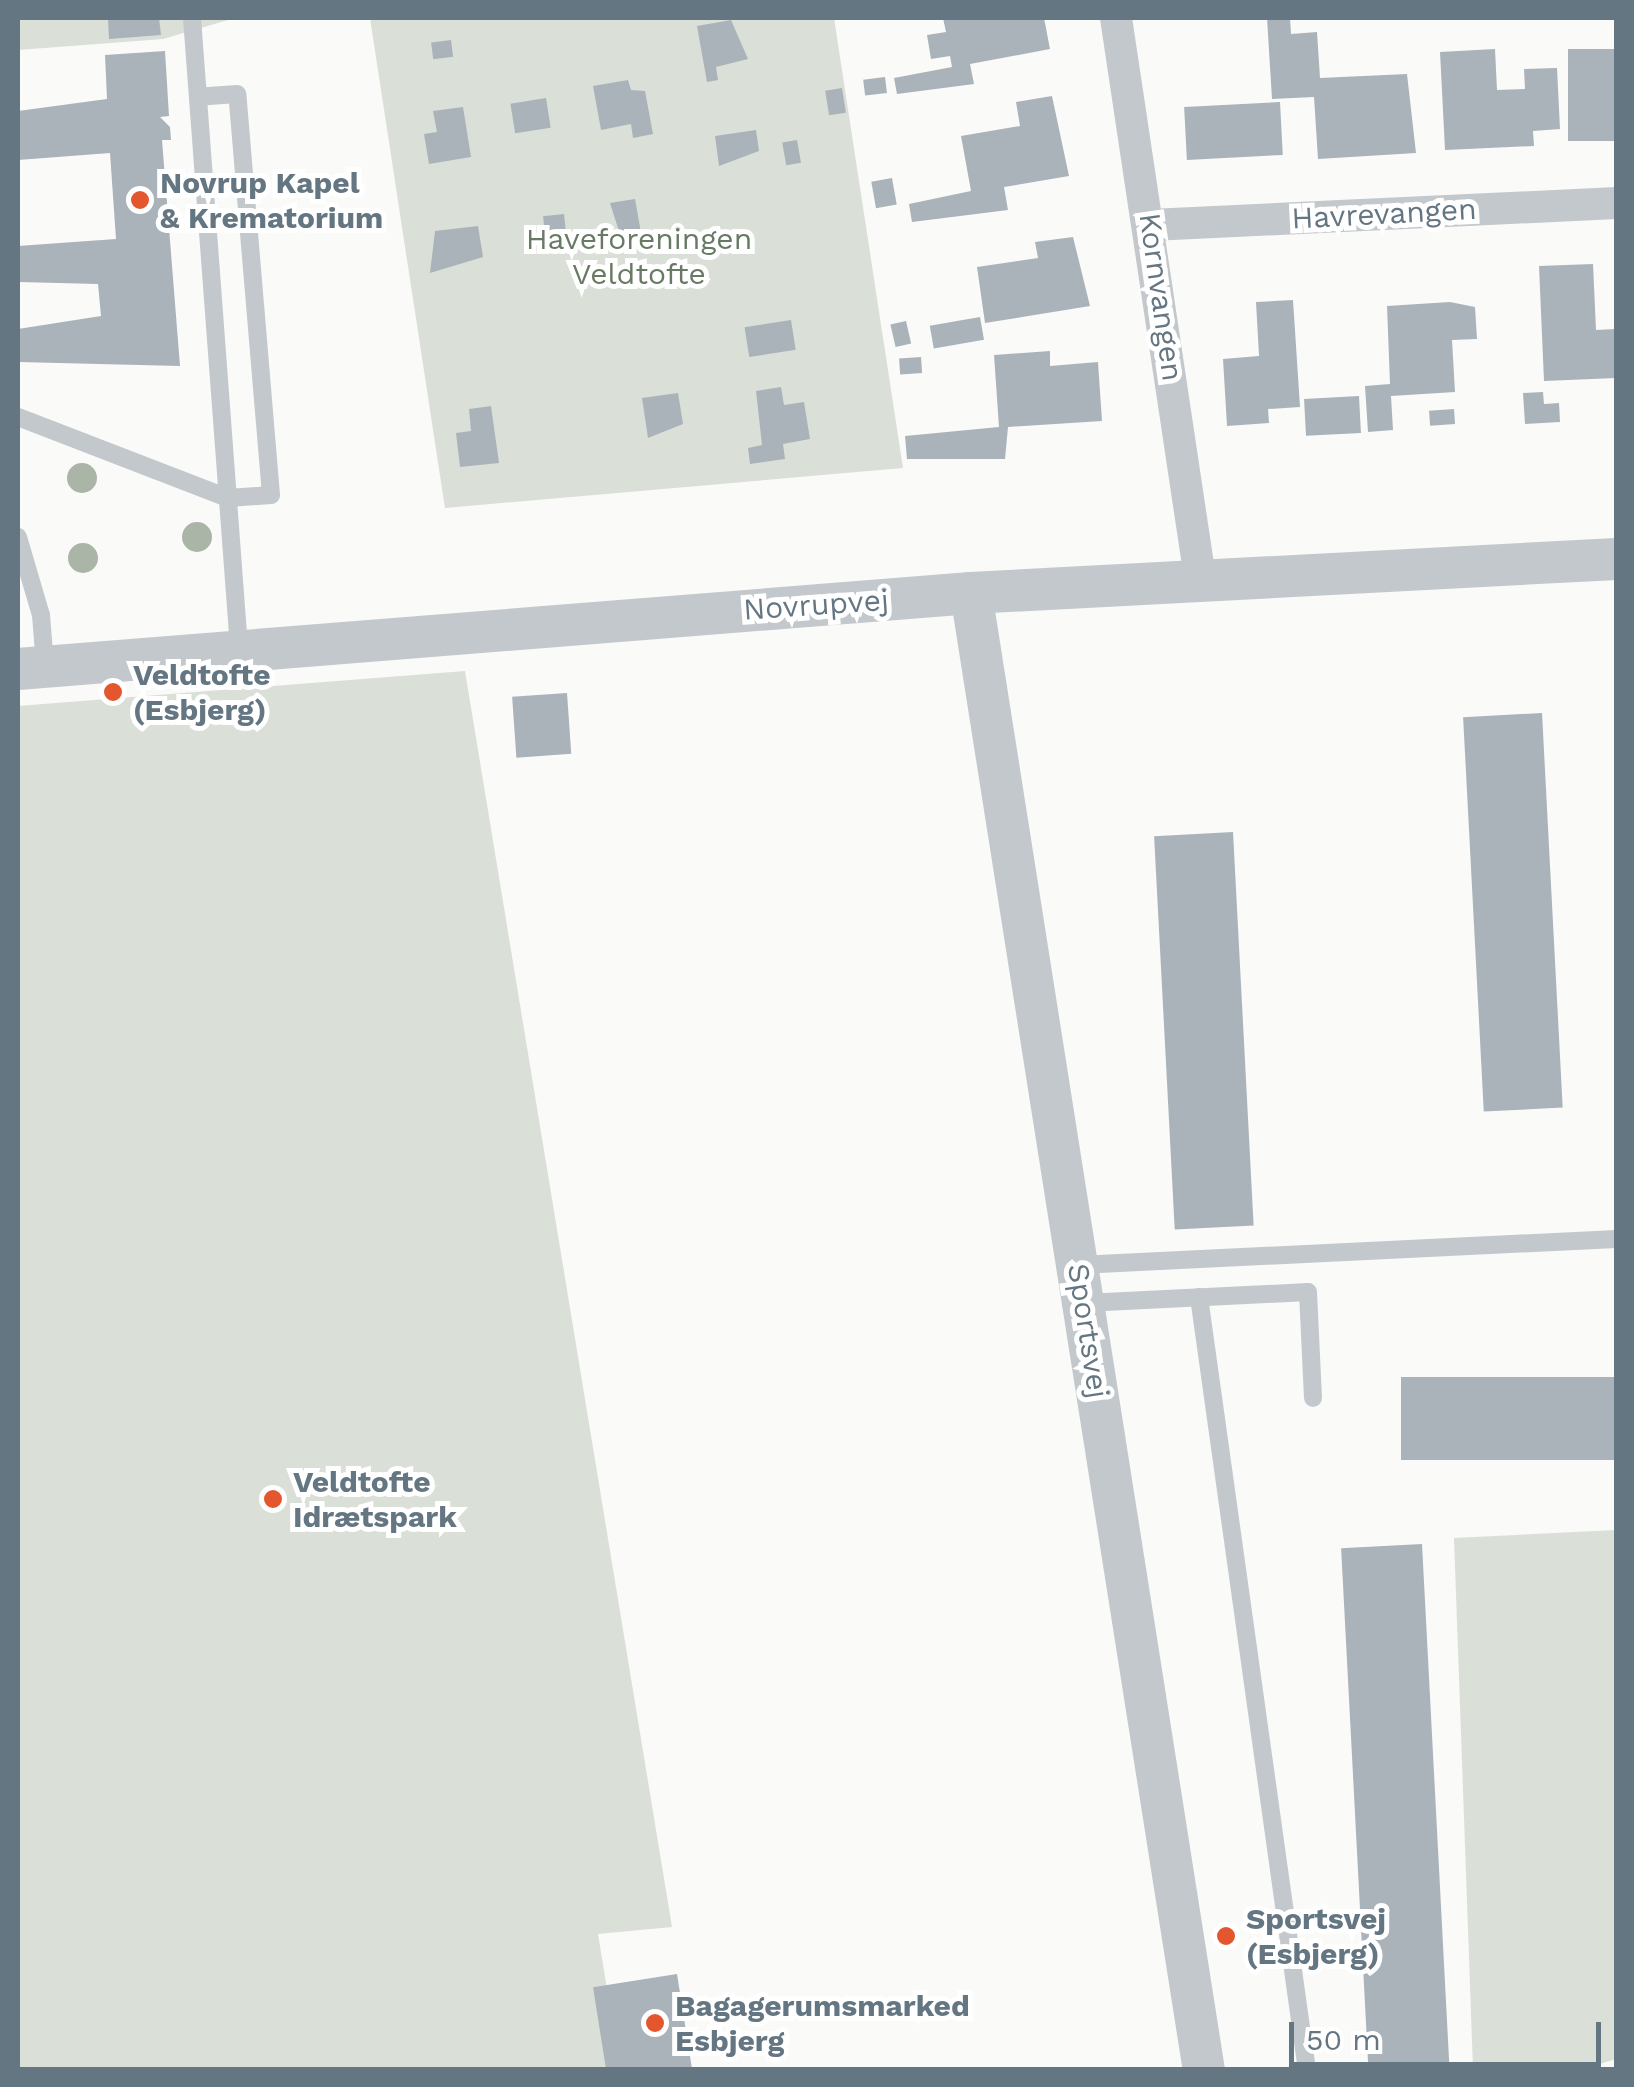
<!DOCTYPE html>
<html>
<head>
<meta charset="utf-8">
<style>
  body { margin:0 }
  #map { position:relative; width:1634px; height:2087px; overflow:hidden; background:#fafaf8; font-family:"Work Sans",sans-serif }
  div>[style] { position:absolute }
  .green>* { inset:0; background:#dadfd7 }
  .building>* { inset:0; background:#aab3b9; transform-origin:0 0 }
  .service>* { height:18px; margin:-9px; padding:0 9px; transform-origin:9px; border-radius:9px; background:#c3c8cc }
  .minor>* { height:32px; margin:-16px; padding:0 16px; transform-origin:16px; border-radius:16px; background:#c3c8cc }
  .tertiary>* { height:42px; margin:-21px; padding:0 21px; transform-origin:21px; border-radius:21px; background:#c3c8cc }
  .trees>* { width:30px; height:30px; margin:-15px; border-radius:50%; background:#aab4a7 }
  .dots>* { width:28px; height:28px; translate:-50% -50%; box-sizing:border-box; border:5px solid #fff; border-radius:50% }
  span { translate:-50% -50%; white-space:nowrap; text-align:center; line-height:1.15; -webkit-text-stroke:10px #fff; paint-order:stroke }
  .poi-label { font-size:30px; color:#657683; font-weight:700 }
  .left { translate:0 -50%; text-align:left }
  .street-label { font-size:30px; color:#657683 }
  .park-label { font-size:30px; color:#687a64 }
  .frame { position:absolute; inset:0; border:20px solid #657683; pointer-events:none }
  .scale { position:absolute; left:1289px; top:2022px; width:312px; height:45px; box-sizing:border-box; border:5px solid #657683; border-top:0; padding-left:12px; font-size:30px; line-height:35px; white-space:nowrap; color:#657683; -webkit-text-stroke:8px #fff; paint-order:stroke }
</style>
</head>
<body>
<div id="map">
  <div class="green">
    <i style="clip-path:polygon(18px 18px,235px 18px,163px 39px,18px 50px)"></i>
    <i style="clip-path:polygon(370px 18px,834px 18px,903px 468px,445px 508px)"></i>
    <i style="clip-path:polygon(465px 671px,672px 1927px,598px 1934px,620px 2069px,18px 2070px,18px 706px)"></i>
    <i style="clip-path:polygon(1616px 1530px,1616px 2059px,1584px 2069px,1473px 2069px,1454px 1538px)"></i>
  </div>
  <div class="building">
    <i style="clip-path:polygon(108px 18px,159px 18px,161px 35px,109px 39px)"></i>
    <i style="clip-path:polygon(943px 18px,1044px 18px,1050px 49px,970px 64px,974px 84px,897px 94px,894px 78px,952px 67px,950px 56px,931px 59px,927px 35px,946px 32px)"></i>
    <i style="clip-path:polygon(1267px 18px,1290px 18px,1291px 34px,1317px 32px,1320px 78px,1407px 74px,1416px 153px,1318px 159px,1314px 97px,1272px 99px)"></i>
    <i style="clip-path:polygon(731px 20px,748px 59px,716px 67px,718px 80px,707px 82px,697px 26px)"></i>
    <i style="left:451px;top:40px;width:17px;height:20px;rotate:83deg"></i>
    <i style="clip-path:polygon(1495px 49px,1497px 90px,1525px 89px,1524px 69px,1557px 68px,1560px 129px,1533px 131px,1534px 146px,1445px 150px,1440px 52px)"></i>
    <i style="left:1616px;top:49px;width:92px;height:48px;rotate:90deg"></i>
    <i style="clip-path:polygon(165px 51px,169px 116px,160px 117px,170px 127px,171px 140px,162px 140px,180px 366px,18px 362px,18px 329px,101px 316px,98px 284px,18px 282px,18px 246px,116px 239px,110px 153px,18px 160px,18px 111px,107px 99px,105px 55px)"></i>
    <i style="left:885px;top:77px;width:16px;height:22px;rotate:83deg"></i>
    <i style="clip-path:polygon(628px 80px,631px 90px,645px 91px,653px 134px,633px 138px,631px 124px,601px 130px,593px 86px)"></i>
    <i style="left:842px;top:88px;width:25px;height:17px;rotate:81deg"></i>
    <i style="clip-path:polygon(1052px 96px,1069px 176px,1004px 187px,1008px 210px,912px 222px,909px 204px,971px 191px,961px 136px,1020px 126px,1016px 102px)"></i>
    <i style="left:546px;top:98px;width:30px;height:36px;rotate:81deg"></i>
    <i style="left:1280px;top:102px;width:53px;height:96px;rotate:87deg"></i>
    <i style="clip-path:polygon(463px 107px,471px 157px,429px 164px,424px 134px,437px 132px,433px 111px)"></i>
    <i style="clip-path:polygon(756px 130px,759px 151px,719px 166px,715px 136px)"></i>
    <i style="left:797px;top:140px;width:23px;height:15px;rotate:80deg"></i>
    <i style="left:892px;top:178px;width:27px;height:21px;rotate:80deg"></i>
    <i style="clip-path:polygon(635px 199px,643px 244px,624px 247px,610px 203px)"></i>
    <i style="left:564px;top:214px;width:31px;height:21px;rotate:84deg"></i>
    <i style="clip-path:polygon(478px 226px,483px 257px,430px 273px,435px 231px)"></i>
    <i style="clip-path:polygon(1073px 237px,1090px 306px,985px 323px,977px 267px,1038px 258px,1035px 242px)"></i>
    <i style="clip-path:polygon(1593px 264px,1596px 330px,1616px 329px,1616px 378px,1544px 381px,1539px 266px)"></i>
    <i style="clip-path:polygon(1293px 300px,1300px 407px,1268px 409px,1269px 423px,1227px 426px,1223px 359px,1259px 356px,1256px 302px)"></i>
    <i style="clip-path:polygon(1450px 302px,1475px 307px,1477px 339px,1452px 340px,1455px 392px,1391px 396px,1393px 430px,1368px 432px,1365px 386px,1390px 384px,1387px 306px)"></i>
    <i style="left:980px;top:317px;width:23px;height:51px;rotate:80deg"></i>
    <i style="left:791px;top:320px;width:30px;height:47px;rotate:81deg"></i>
    <i style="left:906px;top:321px;width:23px;height:16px;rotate:77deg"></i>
    <i style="clip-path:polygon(1050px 351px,1050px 366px,1098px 362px,1102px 421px,1008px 427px,1005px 459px,907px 459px,905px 436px,999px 427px,994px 355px)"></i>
    <i style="left:921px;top:357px;width:16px;height:22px;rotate:86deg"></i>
    <i style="clip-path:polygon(781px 387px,784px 405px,804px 402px,810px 439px,783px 444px,785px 459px,750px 464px,748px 448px,762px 445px,756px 391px)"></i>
    <i style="clip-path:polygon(1543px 392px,1544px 404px,1559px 403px,1560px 422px,1525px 424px,1523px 393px)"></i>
    <i style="clip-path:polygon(678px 393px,683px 424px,648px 438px,642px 398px)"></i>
    <i style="left:1359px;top:396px;width:37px;height:55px;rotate:87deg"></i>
    <i style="clip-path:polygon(491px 406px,499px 463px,460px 467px,456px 433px,471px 431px,469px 409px)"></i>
    <i style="left:1454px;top:409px;width:15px;height:25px;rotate:86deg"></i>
    <i style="left:567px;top:693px;width:61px;height:55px;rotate:86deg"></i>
    <i style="left:1542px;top:713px;width:395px;height:79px;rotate:87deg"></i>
    <i style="left:1233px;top:832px;width:394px;height:79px;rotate:87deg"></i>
    <i style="left:1616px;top:1377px;width:83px;height:215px;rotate:90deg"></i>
    <i style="left:1422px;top:1544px;width:522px;height:81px;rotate:87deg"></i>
    <i style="left:677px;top:1974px;width:97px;height:85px;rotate:81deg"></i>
  </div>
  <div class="service">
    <i style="left:192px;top:18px;width:632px;rotate:85.73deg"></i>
    <i style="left:18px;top:417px;width:225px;rotate:21.1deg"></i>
    <i style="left:228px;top:498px;width:43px;rotate:-4deg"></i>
    <i style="left:271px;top:495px;width:402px;rotate:-94.8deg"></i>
    <i style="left:237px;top:94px;width:39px;rotate:176deg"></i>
    <i style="left:18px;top:537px;width:81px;rotate:73.6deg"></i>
    <i style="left:41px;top:615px;width:51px;rotate:85.5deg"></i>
    <i style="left:1078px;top:1265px;width:539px;rotate:-2.77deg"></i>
    <i style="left:1199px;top:1297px;width:781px;rotate:82.05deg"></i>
    <i style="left:1084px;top:1303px;width:224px;rotate:-2.8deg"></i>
    <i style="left:1308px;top:1292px;width:106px;rotate:87.3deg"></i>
  </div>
  <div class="minor">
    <i style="left:1116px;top:18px;width:566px;rotate:81.47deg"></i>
    <i style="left:1151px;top:225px;width:466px;rotate:-2.7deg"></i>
  </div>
  <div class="tertiary">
    <i style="left:971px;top:593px;width:1495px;rotate:81.04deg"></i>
    <i style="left:18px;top:669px;width:956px;rotate:-4.56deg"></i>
    <i style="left:971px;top:593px;width:646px;rotate:-3.02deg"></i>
  </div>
  <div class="trees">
    <i style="left:82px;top:478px"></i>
    <i style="left:197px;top:537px"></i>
    <i style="left:83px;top:558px"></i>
  </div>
  <div class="dots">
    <i style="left:140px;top:200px;background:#e4572e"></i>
    <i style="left:113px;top:692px;background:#e4572e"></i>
    <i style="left:273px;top:1499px;background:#e4572e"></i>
    <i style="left:1226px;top:1936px;background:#e4572e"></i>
    <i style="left:655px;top:2023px;background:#e4572e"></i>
  </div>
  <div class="poi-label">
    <span class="left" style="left:160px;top:200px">Novrup Kapel<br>&amp; Krematorium</span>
    <span class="left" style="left:133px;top:692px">Veldtofte<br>(Esbjerg)</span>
    <span class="left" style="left:293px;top:1499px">Veldtofte<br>Idrætspark</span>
    <span class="left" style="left:1246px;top:1936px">Sportsvej<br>(Esbjerg)</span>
    <span class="left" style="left:675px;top:2023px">Bagagerumsmarked<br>Esbjerg</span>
  </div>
  <div class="street-label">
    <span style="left:1384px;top:214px;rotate:-3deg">Havrevangen</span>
    <span style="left:1161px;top:297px;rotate:82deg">Kornvangen</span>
    <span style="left:816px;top:605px;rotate:-4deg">Novrupvej</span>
    <span style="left:1088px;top:1331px;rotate:81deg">Sportsvej</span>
  </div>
  <div class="park-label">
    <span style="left:639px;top:256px">Haveforeningen<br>Veldtofte</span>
  </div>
  <div class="frame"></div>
  <div class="scale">50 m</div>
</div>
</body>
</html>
